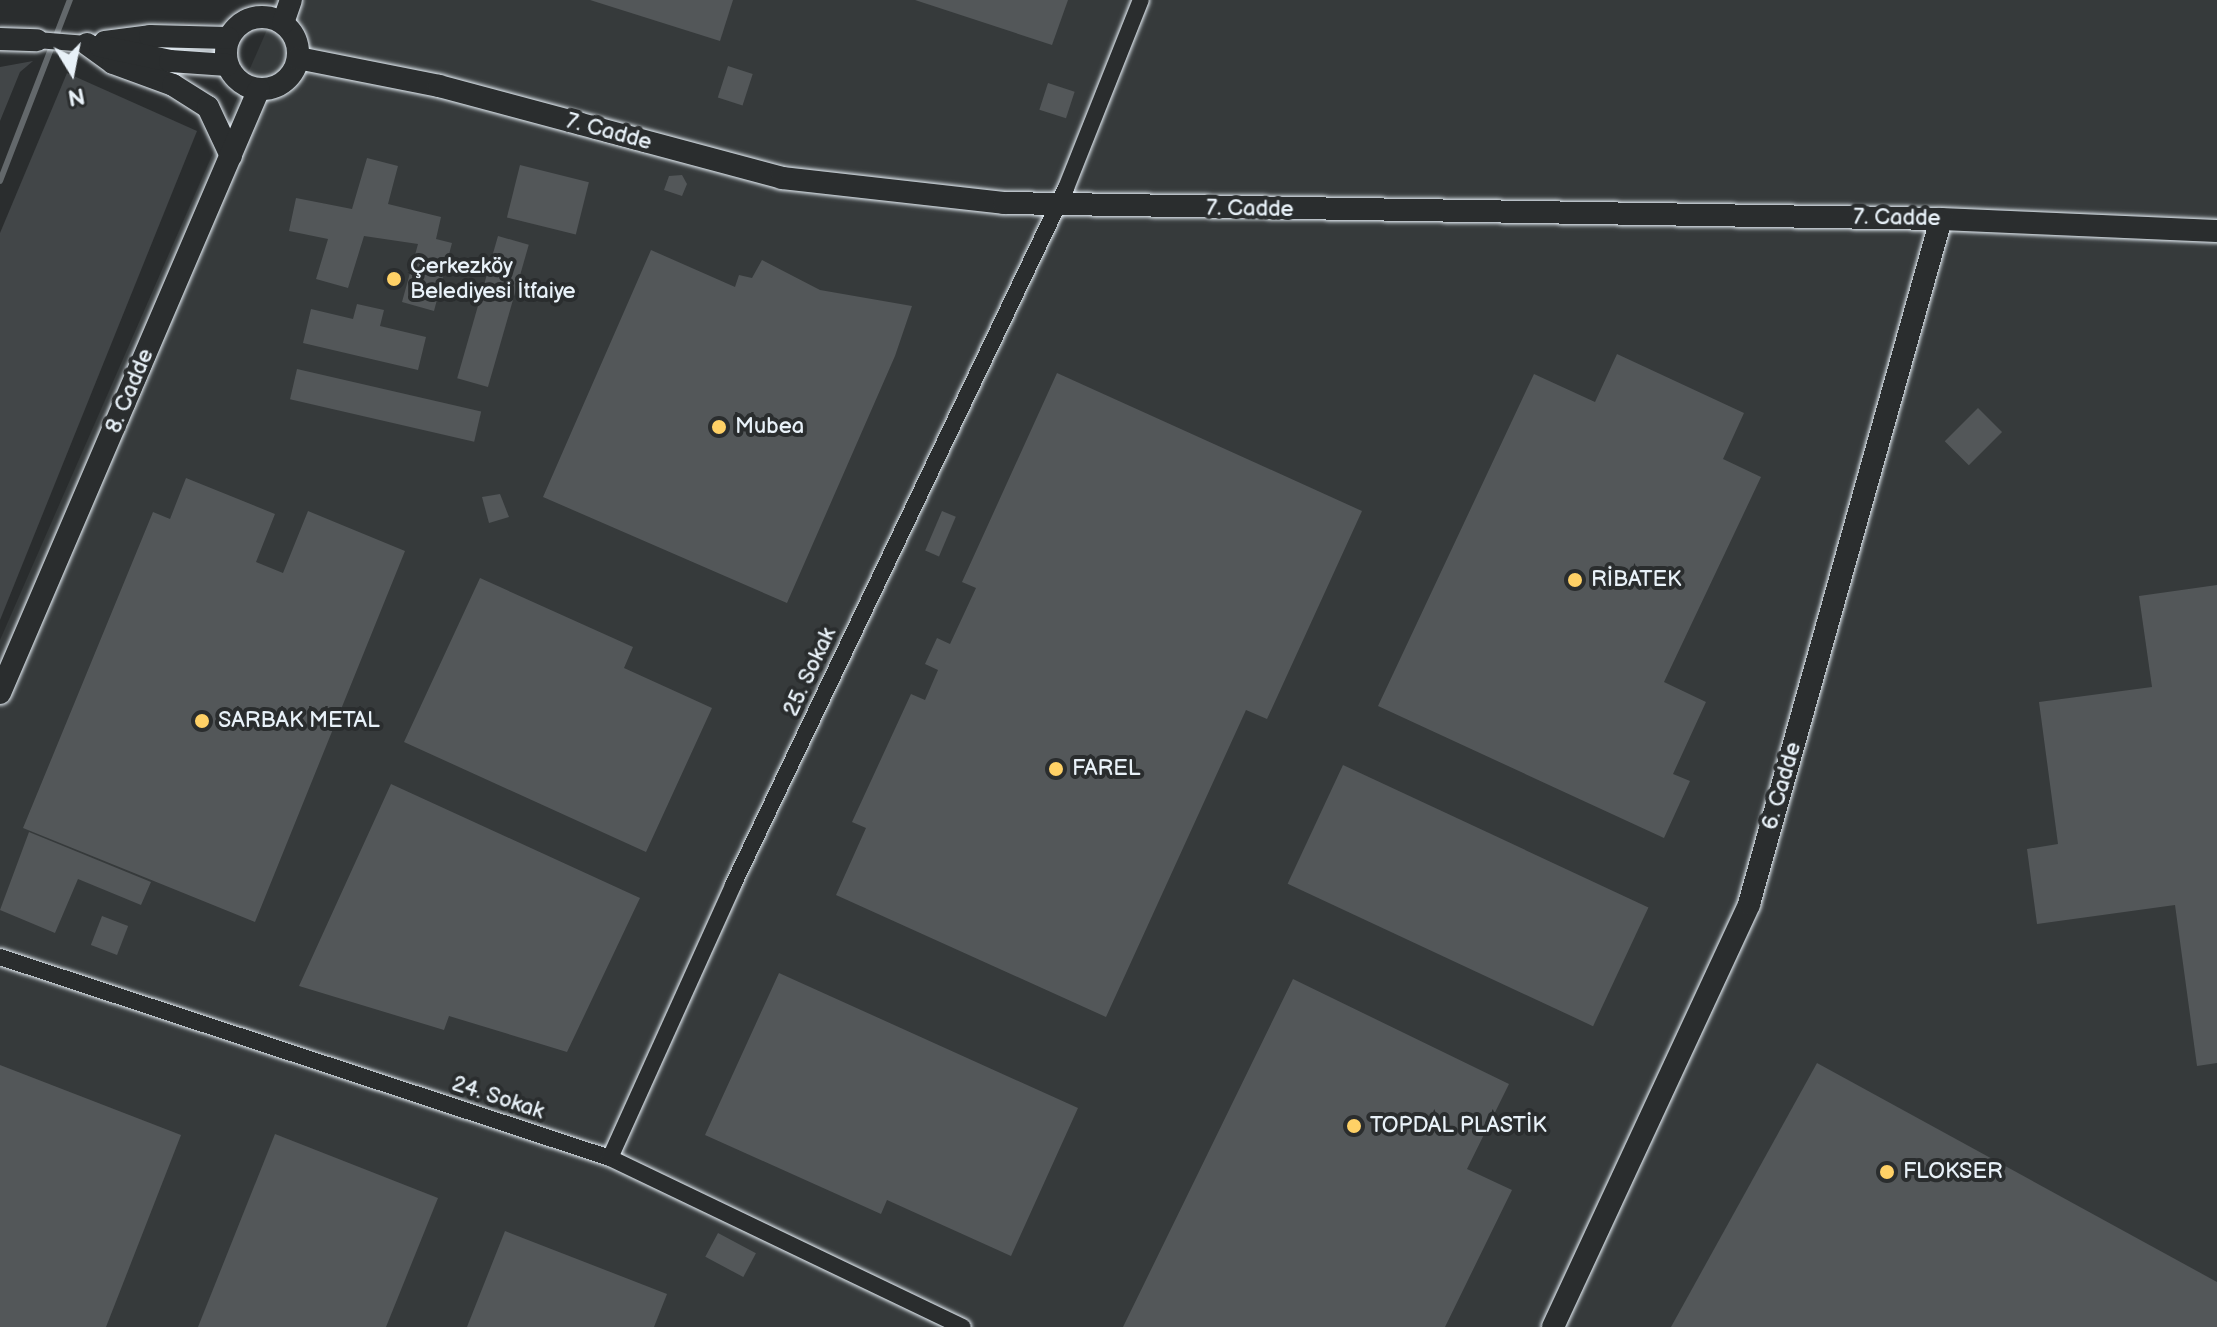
<!DOCTYPE html>
<html>
<head>
<meta charset="utf-8">
<style>
  body { margin:0 }
  #map { position:relative; width:2217px; height:1327px; overflow:hidden; background:#2a2d2e; font-family:"Balsamiq Sans",sans-serif }
  div>[style] { position:absolute }
  .built>* { inset:0; background:#363a3b }
  .green>* { inset:0; background:#424648 }
  .stream>* { height:6px; margin:-3px; padding:0 3px; transform-origin:3px; border-radius:3px; background:#63686b }
  .building>* { inset:0; background:#535759; transform-origin:0 0 }
  .roads { filter:drop-shadow(0 0 2px #e8f1f8) drop-shadow(0 0 2px #e8f1f8) }
  .minor>* { height:16px; margin:-8px; padding:0 8px; transform-origin:8px; border-radius:8px; background:#2a2d2e }
  .tertiary>* { height:22px; margin:-11px; padding:0 11px; transform-origin:11px; border-radius:11px; background:#2a2d2e }
  .tertiary>.ring { margin:-11px; padding:0; box-sizing:content-box; background:none; border:22px solid #2a2d2e; border-radius:50% }
  .dots>* { width:22px; height:22px; translate:-50% -50%; box-sizing:border-box; border:4px solid #2a2d2e; border-radius:50% }
  span { translate:-50% -50%; white-space:nowrap; text-align:center; line-height:1.15; -webkit-text-stroke:8px #2a2d2e; paint-order:stroke }
  .street-label { font-size:22px; color:#e8f1f8 }
  .poi-label { font-size:22px; color:#e8f1f8 }
  .left { translate:0 -50%; text-align:left }
  .north { position:absolute; left:32px; top:32px; width:80px; height:80px; -webkit-text-stroke:6px #2a2d2e; paint-order:stroke; rotate:170deg; font-size:22px; font-weight:700; line-height:32px; text-align:center; color:#e8f1f8 }
  .north::after { content:''; display:block; margin:auto; width:28px; height:36px; background:#e8f1f8; clip-path:polygon(50% 0,100% 100%,50% 72%,0 100%) }
</style>
</head>
<body>
<div id="map">
  <div class="built">
    <i style="clip-path:polygon(280px 0,2217px 0,2217px 1327px,0 1327px,0 640px)"></i>
  </div>
  <div class="green">
    <i style="clip-path:polygon(33px 61px,20px 72px,0 121px,0 67px)"></i>
    <i style="clip-path:polygon(67px 73px,197px 131px,0 620px,0 233px)"></i>
  </div>
  <div class="stream">
    <i style="left:0;top:181px;width:194px;rotate:-68.9deg"></i>
  </div>
  <div class="building">
    <i style="clip-path:polygon(590px 0,733px 0,720px 41px)"></i>
    <i style="clip-path:polygon(915px 0,1068px 0,1052px 45px)"></i>
    <i style="left:728px;top:66px;width:26px;height:33px;rotate:18deg"></i>
    <i style="left:1048px;top:83px;width:28px;height:28px;rotate:18deg"></i>
    <i style="clip-path:polygon(367px 158px,398px 166px,388px 204px,441px 217px,436px 239px,452px 243px,434px 311px,402px 302px,418px 244px,364px 236px,348px 288px,316px 279px,328px 239px,289px 231px,296px 198px,352px 209px)"></i>
    <i style="left:520px;top:165px;width:71px;height:54px;rotate:14deg"></i>
    <i style="clip-path:polygon(682px 175px,687px 184px,682px 196px,664px 190px,669px 176px)"></i>
    <i style="left:498px;top:236px;width:32px;height:148px;rotate:16deg"></i>
    <i style="clip-path:polygon(651px 250px,735px 287px,739px 275px,752px 278px,762px 260px,820px 290px,912px 306px,895px 356px,787px 603px,543px 497px)"></i>
    <i style="clip-path:polygon(357px 304px,384px 310px,380px 326px,426px 337px,418px 370px,303px 343px,311px 309px,353px 319px)"></i>
    <i style="clip-path:polygon(1617px 354px,1744px 413px,1723px 459px,1761px 477px,1664px 682px,1706px 702px,1673px 774px,1690px 781px,1664px 838px,1378px 706px,1534px 374px,1595px 402px)"></i>
    <i style="left:297px;top:369px;width:189px;height:31px;rotate:13deg"></i>
    <i style="clip-path:polygon(1057px 373px,1362px 511px,1267px 719px,1246px 710px,1106px 1017px,836px 895px,866px 828px,852px 822px,911px 694px,925px 700px,938px 670px,925px 664px,937px 638px,950px 644px,976px 588px,962px 582px)"></i>
    <i style="left:1978px;top:408px;width:34px;height:47px;rotate:45deg"></i>
    <i style="clip-path:polygon(186px 478px,275px 514px,256px 562px,283px 573px,308px 511px,405px 551px,255px 922px,23px 828px,153px 512px,170px 519px)"></i>
    <i style="clip-path:polygon(500px 494px,509px 517px,489px 523px,482px 497px)"></i>
    <i style="left:942px;top:511px;width:15px;height:43px;rotate:23deg"></i>
    <i style="clip-path:polygon(480px 578px,633px 647px,624px 668px,712px 708px,646px 852px,404px 742px)"></i>
    <i style="clip-path:polygon(2217px 585px,2217px 1063px,2197px 1066px,2175px 905px,2037px 924px,2027px 849px,2058px 844px,2039px 702px,2152px 687px,2139px 596px)"></i>
    <i style="left:1343px;top:765px;width:337px;height:131px;rotate:25deg"></i>
    <i style="clip-path:polygon(391px 784px,640px 898px,567px 1052px,449px 1016px,444px 1030px,299px 986px)"></i>
    <i style="clip-path:polygon(29px 832px,151px 882px,141px 905px,78px 879px,55px 933px,0 910px)"></i>
    <i style="left:102px;top:916px;width:28px;height:31px;rotate:21deg"></i>
    <i style="clip-path:polygon(779px 973px,1078px 1108px,1011px 1256px,887px 1200px,881px 1214px,705px 1135px)"></i>
    <i style="clip-path:polygon(1293px 979px,1509px 1084px,1467px 1169px,1512px 1190px,1445px 1327px,1123px 1327px)"></i>
    <i style="clip-path:polygon(1817px 1063px,2217px 1282px,2217px 1327px,1671px 1327px)"></i>
    <i style="clip-path:polygon(0 1065px,181px 1135px,106px 1327px,0 1327px)"></i>
    <i style="clip-path:polygon(275px 1134px,438px 1198px,386px 1327px,198px 1327px)"></i>
    <i style="clip-path:polygon(505px 1231px,667px 1294px,654px 1327px,467px 1327px)"></i>
    <i style="left:718px;top:1233px;width:43px;height:27px;rotate:28deg"></i>
  </div>
  <div class="roads">
    <div class="minor">
      <i style="left:37px;top:40px;width:50px;rotate:4.6deg"></i>
      <i style="left:0;top:957px;width:642px;rotate:18.24deg"></i>
      <i style="left:610px;top:1158px;width:391px;rotate:25.6deg"></i>
      <i style="left:610px;top:1158px;width:299px;rotate:-65.7deg"></i>
      <i style="left:733px;top:885px;width:772px;rotate:-64.46deg"></i>
      <i style="left:1066px;top:188px;width:202px;rotate:-68.3deg"></i>
    </div>
    <div class="tertiary">
      <i class="ring" style="left:226px;top:17px;width:50px;height:50px"></i>
      <i style="left:283px;top:23px;width:24px;rotate:-71deg"></i>
      <i style="left:0;top:39px;width:37px;rotate:2deg"></i>
      <i style="left:105px;top:42px;width:45px;rotate:-7.6deg"></i>
      <i style="left:150px;top:36px;width:78px;rotate:1.5deg"></i>
      <i style="left:87px;top:44px;width:32px;rotate:36deg"></i>
      <i style="left:113px;top:63px;width:64px;rotate:20.1deg"></i>
      <i style="left:173px;top:85px;width:41px;rotate:32.2deg"></i>
      <i style="left:208px;top:107px;width:54px;rotate:64.9deg"></i>
      <i style="left:100px;top:46px;width:72px;rotate:12.1deg"></i>
      <i style="left:170px;top:61px;width:57px;rotate:4deg"></i>
      <i style="left:298px;top:58px;width:144px;rotate:11.2deg"></i>
      <i style="left:439px;top:86px;width:355px;rotate:15deg"></i>
      <i style="left:782px;top:178px;width:223px;rotate:6.4deg"></i>
      <i style="left:1004px;top:203px;width:937px;rotate:0.98deg"></i>
      <i style="left:1941px;top:219px;width:276px;rotate:2.5deg"></i>
      <i style="left:0;top:693px;width:657px;rotate:-66.79deg"></i>
      <i style="left:1553px;top:1327px;width:466px;rotate:-65.1deg"></i>
      <i style="left:1749px;top:904px;width:711px;rotate:-74.34deg"></i>
    </div>
  </div>
  <div class="dots">
    <i style="left:394px;top:279px;background:#ffd166"></i>
    <i style="left:719px;top:427px;background:#ffd166"></i>
    <i style="left:1575px;top:580px;background:#ffd166"></i>
    <i style="left:202px;top:721px;background:#ffd166"></i>
    <i style="left:1056px;top:769px;background:#ffd166"></i>
    <i style="left:1354px;top:1126px;background:#ffd166"></i>
    <i style="left:1887px;top:1172px;background:#ffd166"></i>
  </div>
  <div class="street-label">
    <span style="left:609px;top:132px;rotate:15deg">7. Cadde</span>
    <span style="left:1250px;top:209px;rotate:1deg">7. Cadde</span>
    <span style="left:1897px;top:218px;rotate:1deg">7. Cadde</span>
    <span style="left:130px;top:391px;rotate:-67deg">8. Cadde</span>
    <span style="left:810px;top:672px;rotate:-65deg">25. Sokak</span>
    <span style="left:1782px;top:786px;rotate:-74deg">6. Cadde</span>
    <span style="left:498px;top:1098px;rotate:18deg">24. Sokak</span>
  </div>
  <div class="poi-label">
    <span class="left" style="left:410px;top:279px">Çerkezköy<br>Belediyesi İtfaiye</span>
    <span class="left" style="left:735px;top:427px">Mubea</span>
    <span class="left" style="left:1591px;top:580px">RİBATEK</span>
    <span class="left" style="left:218px;top:721px">SARBAK METAL</span>
    <span class="left" style="left:1072px;top:769px">FAREL</span>
    <span class="left" style="left:1370px;top:1126px">TOPDAL PLASTİK</span>
    <span class="left" style="left:1903px;top:1172px">FLOKSER</span>
  </div>
  <div class="north">N</div>
</div>
</body>
</html>
